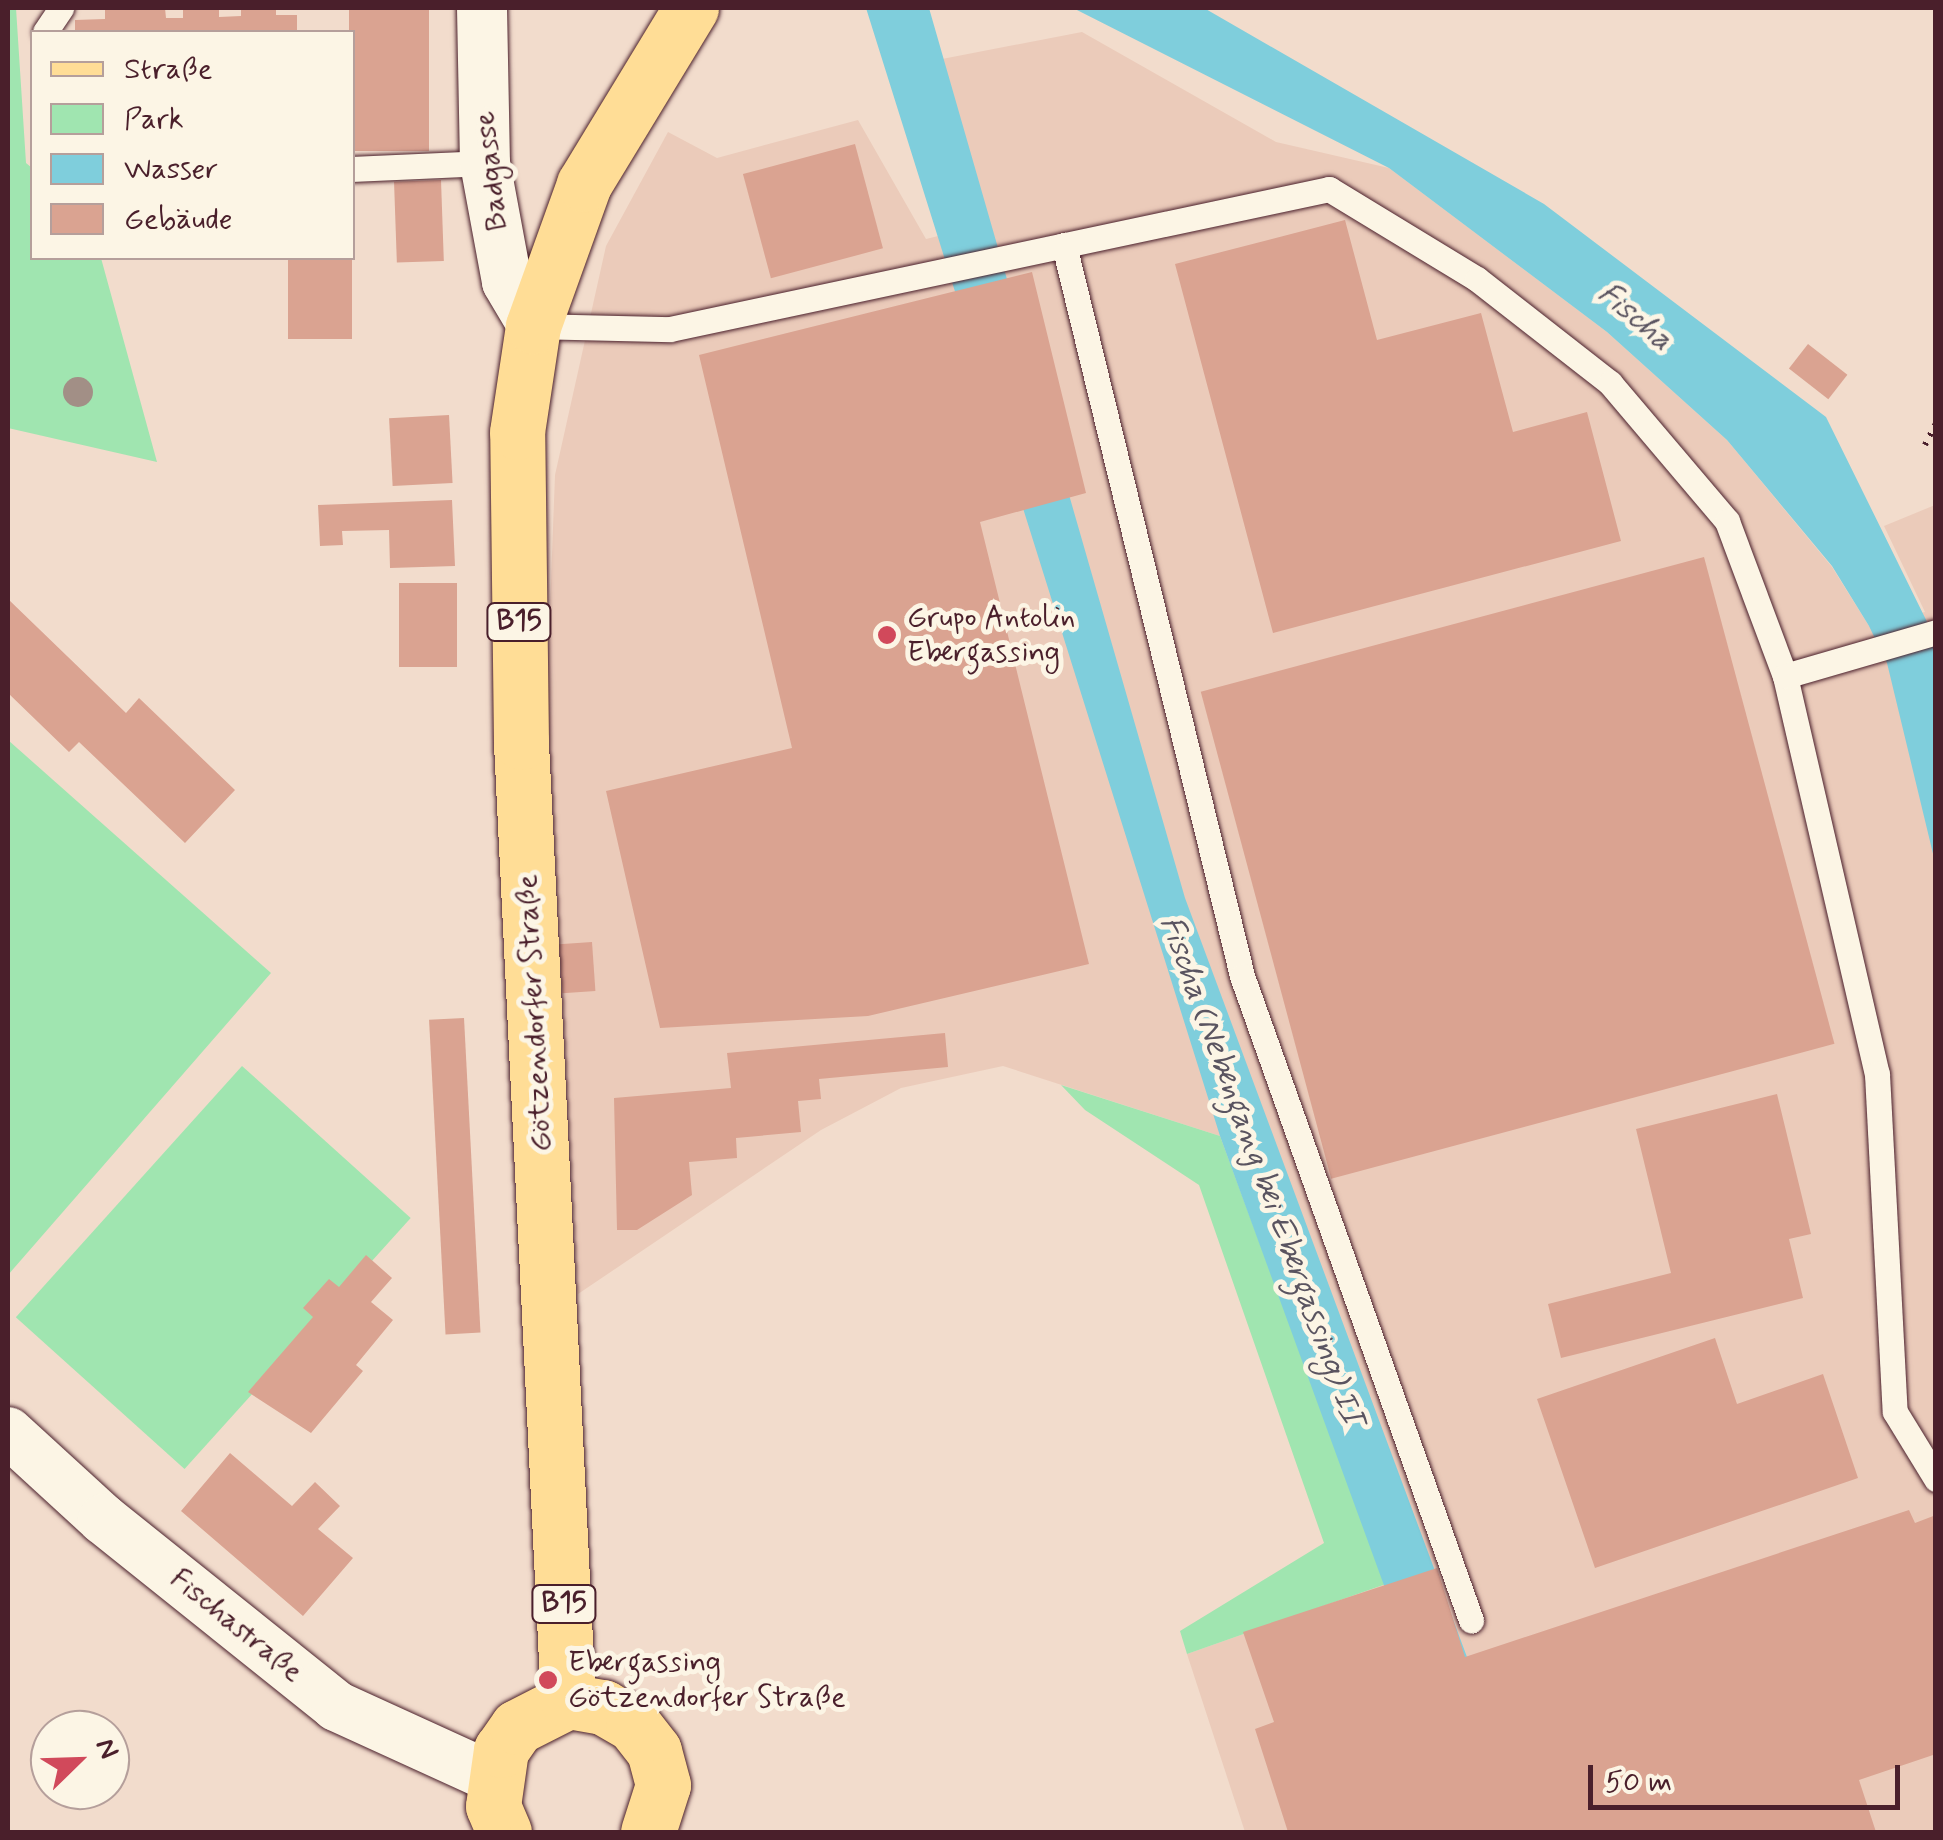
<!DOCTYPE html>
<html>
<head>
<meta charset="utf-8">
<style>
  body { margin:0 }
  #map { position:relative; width:1943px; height:1840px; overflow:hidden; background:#f2dccc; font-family:Mynerve,sans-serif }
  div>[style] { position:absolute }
  .built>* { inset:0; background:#ebcbba }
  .green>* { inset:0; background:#a0e5b0; transform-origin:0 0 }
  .water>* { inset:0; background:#7fcedc }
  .building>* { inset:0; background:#daa391; transform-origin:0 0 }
  .path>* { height:6px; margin-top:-3px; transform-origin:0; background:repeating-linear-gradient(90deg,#4a1f2b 0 2.5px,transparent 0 10.5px) }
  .roads { filter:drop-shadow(0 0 2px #4a1f2b) drop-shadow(0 0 2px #4a1f2b) }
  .service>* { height:25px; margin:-12.5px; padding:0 12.5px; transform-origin:12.5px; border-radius:12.5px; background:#fcf5e5 }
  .minor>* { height:50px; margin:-25px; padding:0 25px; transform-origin:25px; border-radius:25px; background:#fcf5e5 }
  .primary>* { height:55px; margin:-27.5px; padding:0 27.5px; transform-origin:27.5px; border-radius:27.5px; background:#ffdd96 }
  .trees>* { width:30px; height:30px; margin:-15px; border-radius:50%; background:#a28f86 }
  .dots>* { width:28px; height:28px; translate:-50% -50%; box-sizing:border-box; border:5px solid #fcf5e5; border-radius:50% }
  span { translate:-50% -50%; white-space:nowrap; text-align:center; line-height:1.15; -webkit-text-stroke:10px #fcf5e5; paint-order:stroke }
  .shield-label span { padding:2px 8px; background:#fcf5e5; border:2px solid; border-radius:8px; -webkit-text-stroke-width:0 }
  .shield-label { font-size:28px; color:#4a1f2b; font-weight:700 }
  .street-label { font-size:30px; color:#4a1f2b }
  .poi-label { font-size:30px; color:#4a1f2b }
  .left { translate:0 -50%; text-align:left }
  .water-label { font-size:32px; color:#5a5460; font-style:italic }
  .frame { position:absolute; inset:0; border:10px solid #4a1f2b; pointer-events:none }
  .legend { position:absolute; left:30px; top:30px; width:325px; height:230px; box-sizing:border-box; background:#fcf5e5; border:2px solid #b59f9b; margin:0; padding:12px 18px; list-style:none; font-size:30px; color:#4a1f2b }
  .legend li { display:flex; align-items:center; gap:20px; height:50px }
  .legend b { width:50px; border:2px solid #b59f9b }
  .north { position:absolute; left:30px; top:1710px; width:100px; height:100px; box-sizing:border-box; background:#fcf5e5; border:2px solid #b59f9b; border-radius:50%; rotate:67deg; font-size:28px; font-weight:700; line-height:40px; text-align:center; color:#4a1f2b }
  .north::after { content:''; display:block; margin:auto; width:35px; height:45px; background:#d1495b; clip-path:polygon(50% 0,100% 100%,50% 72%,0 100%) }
  .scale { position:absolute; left:1588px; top:1765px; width:312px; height:45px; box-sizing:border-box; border:5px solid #4a1f2b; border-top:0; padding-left:12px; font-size:30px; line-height:35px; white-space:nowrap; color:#4a1f2b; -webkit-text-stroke:8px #fcf5e5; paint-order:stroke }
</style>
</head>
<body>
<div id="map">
  <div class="built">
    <i style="clip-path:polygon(1082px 32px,1276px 142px,1389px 168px,1607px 332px,1727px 440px,1832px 567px,1869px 626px,1925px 612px,1884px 526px,1935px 505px,1935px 1832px,1245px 1832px,1187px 1654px,1386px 1584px,1220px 1136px,1003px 1066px,901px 1088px,821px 1130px,578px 1294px,547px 688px,555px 475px,606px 246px,668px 132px,717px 158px,858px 120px,926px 239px,987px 224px,942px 59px)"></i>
  </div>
  <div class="green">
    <i style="clip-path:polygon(8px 8px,16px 8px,26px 163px,32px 168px,32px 258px,101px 258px,157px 462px,8px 428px)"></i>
    <i style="clip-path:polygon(8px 740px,271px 973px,8px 1275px)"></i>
    <i style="left:242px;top:1066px;width:227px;height:338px;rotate:42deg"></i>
    <i style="clip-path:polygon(1061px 1085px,1220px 1136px,1386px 1584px,1187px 1654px,1180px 1631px,1324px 1543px,1199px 1185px,1085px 1110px)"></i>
  </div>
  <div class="water">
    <i style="clip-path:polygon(866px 8px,929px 8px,1185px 898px,1532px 1832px,1474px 1832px,1220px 1136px)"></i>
    <i style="clip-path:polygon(1073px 8px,1204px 8px,1544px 204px,1826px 417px,1935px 638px,1935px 862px,1887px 663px,1869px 626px,1832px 566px,1727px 440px,1607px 332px,1389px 168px)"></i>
  </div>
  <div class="building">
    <i style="clip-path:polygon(105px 8px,165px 8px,166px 18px,183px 18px,183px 8px,219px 8px,219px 17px,241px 16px,241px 8px,276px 8px,276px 15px,297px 15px,297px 32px,75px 32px,75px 20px,105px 19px)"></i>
    <i style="left:349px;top:8px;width:80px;height:143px"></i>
    <i style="left:855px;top:144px;width:108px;height:116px;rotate:75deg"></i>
    <i style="left:441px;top:180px;width:81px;height:47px;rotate:88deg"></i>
    <i style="clip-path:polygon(1345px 220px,1377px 340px,1481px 313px,1513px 432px,1587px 412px,1621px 541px,1273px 633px,1175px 264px)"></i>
    <i style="left:288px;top:258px;width:64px;height:81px"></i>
    <i style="clip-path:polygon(1032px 272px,1086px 493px,980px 522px,1089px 964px,868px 1016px,660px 1028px,606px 791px,792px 748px,699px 355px)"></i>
    <i style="left:1808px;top:344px;width:50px;height:31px;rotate:38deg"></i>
    <i style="left:449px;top:415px;width:68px;height:60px;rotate:87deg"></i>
    <i style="clip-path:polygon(452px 500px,455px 566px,390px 568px,389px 530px,342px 531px,343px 545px,320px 546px,318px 505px)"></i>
    <i style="left:1704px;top:557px;width:504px;height:521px;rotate:75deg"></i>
    <i style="left:399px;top:583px;width:58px;height:84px"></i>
    <i style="clip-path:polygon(8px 599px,126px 713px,139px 698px,235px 790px,185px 843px,79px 742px,69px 752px,8px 693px)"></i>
    <i style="left:592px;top:942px;width:49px;height:33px;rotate:86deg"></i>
    <i style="left:464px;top:1018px;width:315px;height:35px;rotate:87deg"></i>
    <i style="clip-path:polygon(945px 1033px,948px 1067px,819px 1079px,821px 1099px,798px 1101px,801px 1132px,736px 1138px,737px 1158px,689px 1162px,692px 1195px,637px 1230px,617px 1230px,614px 1098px,731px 1088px,727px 1053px)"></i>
    <i style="clip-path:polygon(1777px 1094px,1811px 1234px,1789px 1239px,1803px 1298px,1561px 1358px,1548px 1304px,1671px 1273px,1636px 1129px)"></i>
    <i style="clip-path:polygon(366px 1255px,392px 1278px,371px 1302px,393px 1320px,356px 1365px,363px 1371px,311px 1433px,248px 1392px,313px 1317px,303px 1308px,329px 1279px,339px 1287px)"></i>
    <i style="clip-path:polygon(1715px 1338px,1737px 1404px,1823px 1374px,1858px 1478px,1595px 1568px,1537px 1399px)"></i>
    <i style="clip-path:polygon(230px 1453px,292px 1506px,315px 1482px,340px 1506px,318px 1529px,353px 1558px,303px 1616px,181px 1511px)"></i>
    <i style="clip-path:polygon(1909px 1510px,1915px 1523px,1936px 1515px,1936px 1754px,1859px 1780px,1876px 1832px,1288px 1832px,1255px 1729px,1274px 1722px,1243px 1632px,1437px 1568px,1465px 1657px)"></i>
  </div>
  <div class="path">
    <i style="left:1925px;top:445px;width:25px;rotate:-63deg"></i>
  </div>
  <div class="roads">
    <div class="service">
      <i style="left:45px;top:32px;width:29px;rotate:-56deg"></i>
      <i style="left:352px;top:169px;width:133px;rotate:-2.6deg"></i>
      <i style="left:1064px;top:245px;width:752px;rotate:76.31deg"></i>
      <i style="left:1242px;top:976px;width:684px;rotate:70.43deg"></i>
      <i style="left:533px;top:326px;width:137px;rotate:1.3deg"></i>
      <i style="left:670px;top:329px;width:674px;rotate:-11.99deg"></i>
      <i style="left:1329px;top:189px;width:173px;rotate:31.3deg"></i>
      <i style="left:1477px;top:279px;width:169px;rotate:38deg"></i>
      <i style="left:1610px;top:383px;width:181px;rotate:49.7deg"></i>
      <i style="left:1727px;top:521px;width:165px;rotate:69.5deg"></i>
      <i style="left:1785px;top:676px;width:408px;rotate:77deg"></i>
      <i style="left:1877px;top:1074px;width:338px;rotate:87deg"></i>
      <i style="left:1895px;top:1412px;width:79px;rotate:58.5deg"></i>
      <i style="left:1785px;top:676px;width:157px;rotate:-16.2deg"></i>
    </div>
    <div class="minor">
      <i style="left:482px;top:8px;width:155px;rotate:88.9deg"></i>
      <i style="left:485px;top:163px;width:121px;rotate:79.5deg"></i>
      <i style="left:507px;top:282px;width:51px;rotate:59.4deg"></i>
      <i style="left:8px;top:1432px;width:129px;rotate:42.5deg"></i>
      <i style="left:103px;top:1519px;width:299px;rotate:38.7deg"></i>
      <i style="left:336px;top:1706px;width:171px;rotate:24.5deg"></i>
    </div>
    <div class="primary">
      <i style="left:568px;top:1701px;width:960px;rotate:-92.81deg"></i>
      <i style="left:521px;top:742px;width:310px;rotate:-90.7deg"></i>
      <i style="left:517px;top:432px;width:107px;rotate:-81.4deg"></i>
      <i style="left:533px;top:326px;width:151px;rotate:-70.2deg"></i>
      <i style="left:584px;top:184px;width:206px;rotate:-58.7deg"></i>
      <i style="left:504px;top:1832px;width:28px;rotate:-113deg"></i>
      <i style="left:493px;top:1806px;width:57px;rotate:-81.9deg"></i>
      <i style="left:501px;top:1750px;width:28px;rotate:-55deg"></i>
      <i style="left:517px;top:1727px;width:57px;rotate:-27deg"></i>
      <i style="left:568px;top:1701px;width:36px;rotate:10deg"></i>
      <i style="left:603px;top:1707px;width:34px;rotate:30deg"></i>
      <i style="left:633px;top:1724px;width:34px;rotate:52deg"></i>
      <i style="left:654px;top:1751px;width:35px;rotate:75deg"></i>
      <i style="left:663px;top:1785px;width:49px;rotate:107.7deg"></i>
    </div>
  </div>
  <div class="trees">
    <i style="left:78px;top:392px"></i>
  </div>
  <div class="dots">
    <i style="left:887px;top:635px;background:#d1495b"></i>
    <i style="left:548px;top:1680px;background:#d1495b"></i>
  </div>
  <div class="shield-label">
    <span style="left:519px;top:622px">B15</span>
    <span style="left:564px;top:1604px">B15</span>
  </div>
  <div class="street-label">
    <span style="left:492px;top:171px;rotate:-96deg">Badgasse</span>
    <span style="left:535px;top:1013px;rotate:-93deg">Götzendorfer Straße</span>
    <span style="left:236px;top:1626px;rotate:39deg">Fischastraße</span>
  </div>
  <div class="poi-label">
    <span class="left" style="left:907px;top:635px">Grupo Antolin<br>Ebergassing</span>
    <span class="left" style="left:568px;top:1680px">Ebergassing<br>Götzendorfer Straße</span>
  </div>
  <div class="water-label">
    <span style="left:1635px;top:317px;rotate:40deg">Fischa</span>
    <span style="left:1261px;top:1171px;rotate:70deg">Fischa (Nebengang bei Ebergassing) II</span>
  </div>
  <div class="frame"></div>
  <ul class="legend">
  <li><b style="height:12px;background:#ffdd96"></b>Straße</li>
  <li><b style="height:28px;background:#a0e5b0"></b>Park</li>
  <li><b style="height:28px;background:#7fcedc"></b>Wasser</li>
  <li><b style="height:28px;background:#daa391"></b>Gebäude</li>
  </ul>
  <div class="north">N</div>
  <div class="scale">50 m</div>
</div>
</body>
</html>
